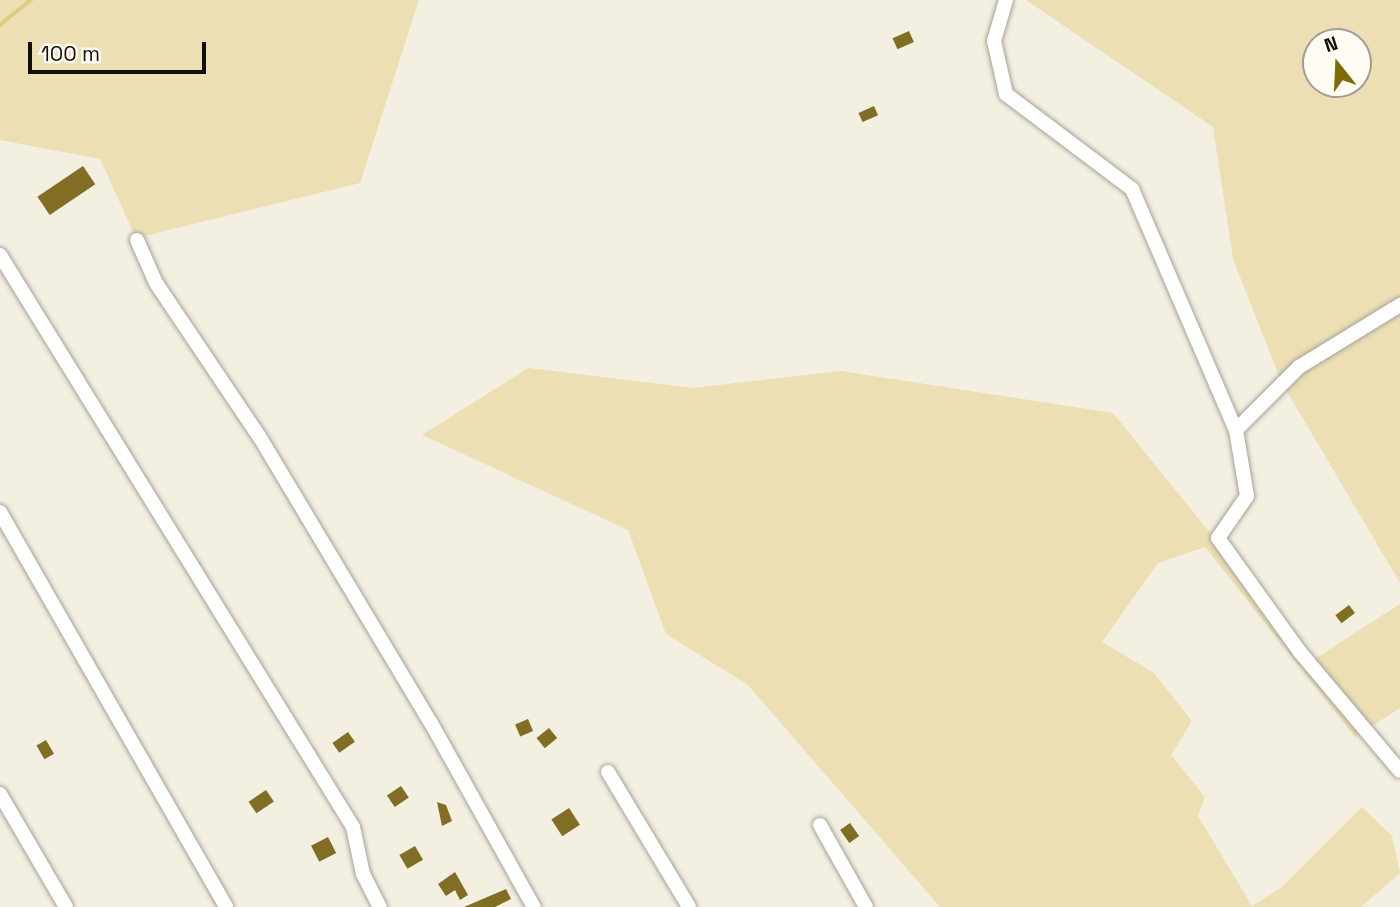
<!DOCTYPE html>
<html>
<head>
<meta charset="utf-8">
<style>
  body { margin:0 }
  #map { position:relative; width:1400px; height:907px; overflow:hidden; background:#f3efe1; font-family:"Space Grotesk",sans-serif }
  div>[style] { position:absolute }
  .green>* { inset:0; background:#ecdfb4 }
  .stream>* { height:3.5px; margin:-1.75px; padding:0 1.75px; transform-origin:1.75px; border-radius:1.75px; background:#e0cb84 }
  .building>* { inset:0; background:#816d24; transform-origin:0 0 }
  .roads { filter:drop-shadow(0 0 2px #a6a296) drop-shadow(0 0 2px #a6a296) }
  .minor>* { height:14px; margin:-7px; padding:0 7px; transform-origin:7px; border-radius:7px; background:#fff }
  span { translate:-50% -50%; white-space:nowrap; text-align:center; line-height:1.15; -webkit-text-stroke:5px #fffcf4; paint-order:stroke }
  .north { position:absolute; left:1302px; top:28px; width:70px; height:70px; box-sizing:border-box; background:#fffcf4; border:2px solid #9f9d96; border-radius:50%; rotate:342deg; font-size:19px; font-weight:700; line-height:28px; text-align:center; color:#100e0a }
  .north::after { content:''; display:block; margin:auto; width:24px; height:32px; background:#816a02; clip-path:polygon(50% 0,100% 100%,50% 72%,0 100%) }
  .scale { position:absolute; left:28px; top:42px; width:178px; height:32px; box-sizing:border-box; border:4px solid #100e0a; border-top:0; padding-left:9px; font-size:21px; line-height:24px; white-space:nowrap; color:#100e0a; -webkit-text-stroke:5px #fffcf4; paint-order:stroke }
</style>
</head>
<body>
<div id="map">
  <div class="green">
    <i style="clip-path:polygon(0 0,419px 0,360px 183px,136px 238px,100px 159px,0 140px)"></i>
    <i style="clip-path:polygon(evenodd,1026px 0,1400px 0,1400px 583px,1282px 383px,1233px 259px,1213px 127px,1026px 0,1316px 42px,1358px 42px,1358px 84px,1316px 84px,1316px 42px)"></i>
    <i style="clip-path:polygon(528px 368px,693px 388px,841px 371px,1113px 413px,1313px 660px,1400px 604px,1400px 708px,1355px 737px,1205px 547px,1158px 563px,1102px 642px,1154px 673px,1192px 721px,1171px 755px,1205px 797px,1198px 816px,1252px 906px,1281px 888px,1362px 807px,1392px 836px,1400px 873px,1361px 907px,940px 907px,748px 685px,666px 634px,628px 530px,422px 435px)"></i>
  </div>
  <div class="stream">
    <i style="left:0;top:25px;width:40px;rotate:-39deg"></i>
  </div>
  <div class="building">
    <i style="left:909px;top:31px;width:12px;height:18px;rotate:66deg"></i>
    <i style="left:874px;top:106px;width:10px;height:17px;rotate:66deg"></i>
    <i style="left:83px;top:166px;width:22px;height:55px;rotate:56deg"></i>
    <i style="left:1349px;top:605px;width:10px;height:17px;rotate:53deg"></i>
    <i style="left:528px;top:719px;width:13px;height:14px;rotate:67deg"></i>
    <i style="left:549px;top:728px;width:13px;height:16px;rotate:51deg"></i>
    <i style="left:348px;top:732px;width:12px;height:19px;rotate:55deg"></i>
    <i style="left:46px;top:740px;width:16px;height:11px;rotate:60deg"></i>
    <i style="left:401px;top:786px;width:14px;height:17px;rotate:56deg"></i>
    <i style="left:266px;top:790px;width:14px;height:21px;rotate:56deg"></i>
    <i style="clip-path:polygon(437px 802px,446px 805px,452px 821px,442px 826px)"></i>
    <i style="left:569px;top:808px;width:20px;height:21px;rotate:57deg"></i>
    <i style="left:850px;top:823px;width:16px;height:12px;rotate:55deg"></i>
    <i style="left:328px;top:837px;width:18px;height:19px;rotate:63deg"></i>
    <i style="left:415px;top:846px;width:16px;height:18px;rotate:60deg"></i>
    <i style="clip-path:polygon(455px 872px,468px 895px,460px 900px,455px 890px,446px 896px,438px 884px)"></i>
    <i style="clip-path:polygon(506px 889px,511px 899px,495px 907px,464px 907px)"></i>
  </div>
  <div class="roads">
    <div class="minor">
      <i style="left:1006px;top:0;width:43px;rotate:106.3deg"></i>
      <i style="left:994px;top:41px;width:54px;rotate:77.2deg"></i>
      <i style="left:1006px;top:94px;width:158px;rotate:37deg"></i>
      <i style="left:1132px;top:189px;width:262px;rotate:66.7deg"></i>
      <i style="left:1236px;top:430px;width:67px;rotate:80.5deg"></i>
      <i style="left:1247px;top:496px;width:51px;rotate:124.6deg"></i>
      <i style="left:1218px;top:538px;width:140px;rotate:54.3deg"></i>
      <i style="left:1300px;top:652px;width:155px;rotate:50deg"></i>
      <i style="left:137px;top:240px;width:47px;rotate:66.2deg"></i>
      <i style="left:156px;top:283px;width:184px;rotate:56.1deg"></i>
      <i style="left:259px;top:436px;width:335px;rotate:59.1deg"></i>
      <i style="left:431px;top:723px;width:211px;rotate:60.8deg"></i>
      <i style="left:0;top:255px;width:672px;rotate:58.32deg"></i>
      <i style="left:353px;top:827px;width:48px;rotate:78deg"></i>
      <i style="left:363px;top:874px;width:37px;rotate:63deg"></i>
      <i style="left:1236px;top:430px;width:89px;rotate:-45deg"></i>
      <i style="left:1299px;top:367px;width:119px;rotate:-31.5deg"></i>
      <i style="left:0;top:512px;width:455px;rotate:60.2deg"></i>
      <i style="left:608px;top:772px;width:157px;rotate:59deg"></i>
      <i style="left:0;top:794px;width:131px;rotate:59.7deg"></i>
      <i style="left:820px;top:825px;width:94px;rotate:60.7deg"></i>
    </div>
  </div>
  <div class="north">N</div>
  <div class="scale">100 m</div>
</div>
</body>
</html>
